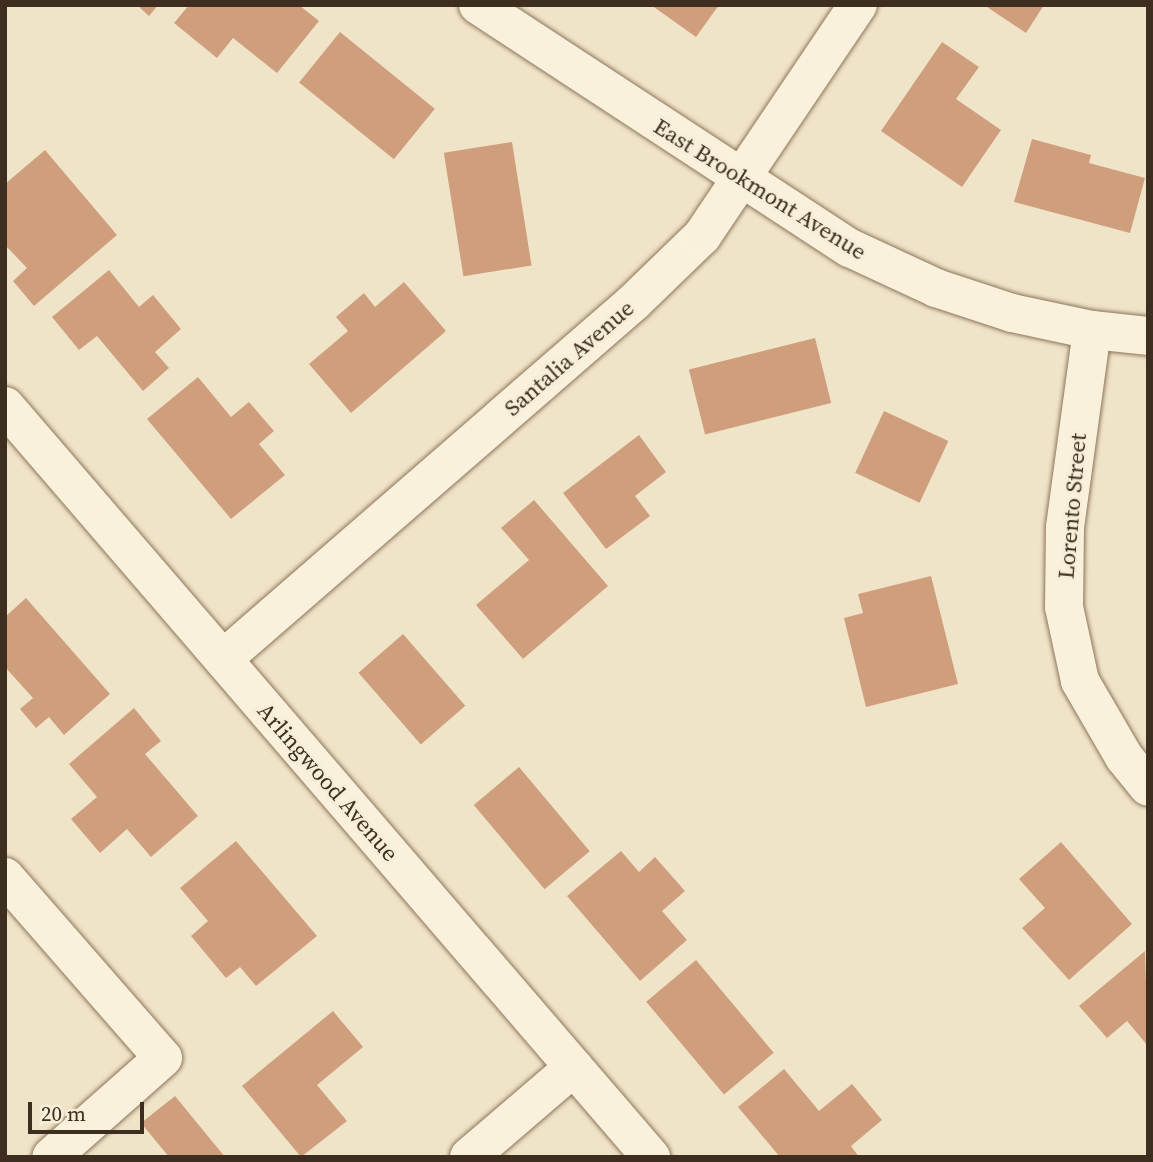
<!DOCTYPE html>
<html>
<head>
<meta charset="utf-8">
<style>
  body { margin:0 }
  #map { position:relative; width:1153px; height:1162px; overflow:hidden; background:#f0e4c8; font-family:"Source Serif 4",serif }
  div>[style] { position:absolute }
  .building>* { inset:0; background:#cf9f7d; transform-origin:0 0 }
  .roads { filter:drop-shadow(0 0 2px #8d765c) drop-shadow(0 0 2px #8d765c) }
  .minor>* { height:38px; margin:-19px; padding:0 19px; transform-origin:19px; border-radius:19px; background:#faf1dc }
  span { translate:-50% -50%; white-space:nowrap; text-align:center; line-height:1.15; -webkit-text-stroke:6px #f7eed8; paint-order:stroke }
  .street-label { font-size:23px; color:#3d2e20 }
  .frame { position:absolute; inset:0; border:7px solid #3d2e20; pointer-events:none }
  .scale { position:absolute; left:28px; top:1102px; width:116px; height:32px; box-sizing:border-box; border:4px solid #3d2e20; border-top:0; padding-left:9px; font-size:21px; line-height:24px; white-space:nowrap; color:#3d2e20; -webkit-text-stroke:5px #f7eed8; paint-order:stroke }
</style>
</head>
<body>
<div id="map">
  <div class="building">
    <i style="clip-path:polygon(137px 5px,158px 5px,149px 16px)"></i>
    <i style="clip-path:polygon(189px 5px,299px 5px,319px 21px,277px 73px,233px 38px,217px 58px,174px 23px)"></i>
    <i style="clip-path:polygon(651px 5px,719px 5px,696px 37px)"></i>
    <i style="clip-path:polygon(984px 5px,1044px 5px,1026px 33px)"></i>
    <i style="left:340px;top:32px;width:122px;height:65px;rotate:39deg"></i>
    <i style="clip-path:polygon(942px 42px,979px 67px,956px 99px,1001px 130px,962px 187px,881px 131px)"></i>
    <i style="clip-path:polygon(1032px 139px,1091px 155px,1089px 163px,1145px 178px,1130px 233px,1014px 202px)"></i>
    <i style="left:512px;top:142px;width:125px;height:69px;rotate:81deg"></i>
    <i style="clip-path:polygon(45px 150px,117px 235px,34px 306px,13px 281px,27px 268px,5px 245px,5px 184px)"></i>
    <i style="clip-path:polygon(109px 270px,139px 307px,153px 295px,181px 329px,155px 352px,169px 368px,143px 391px,97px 336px,79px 350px,52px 317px)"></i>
    <i style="clip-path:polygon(404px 282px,446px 331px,351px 413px,309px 364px,348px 331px,336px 317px,364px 293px,375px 307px)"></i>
    <i style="left:815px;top:338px;width:67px;height:130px;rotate:76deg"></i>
    <i style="clip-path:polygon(198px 377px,231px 417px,249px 402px,274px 431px,259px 444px,285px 475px,231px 519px,147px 419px)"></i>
    <i style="left:884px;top:411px;width:71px;height:68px;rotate:25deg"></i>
    <i style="clip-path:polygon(639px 435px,666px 472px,635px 496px,650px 516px,606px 549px,563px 493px)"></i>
    <i style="clip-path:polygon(534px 500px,608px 586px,523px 659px,476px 605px,529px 560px,501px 528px)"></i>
    <i style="clip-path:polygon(931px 576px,958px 684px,866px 707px,844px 618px,863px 613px,858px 594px)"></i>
    <i style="clip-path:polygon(26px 598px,110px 694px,64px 735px,49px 717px,36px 728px,20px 709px,33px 698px,5px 667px,5px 617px)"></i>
    <i style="left:403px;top:634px;width:95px;height:59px;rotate:49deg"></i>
    <i style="clip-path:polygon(134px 708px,161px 741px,145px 754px,198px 816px,151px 857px,127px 829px,100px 853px,71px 819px,97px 797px,69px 764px)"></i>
    <i style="left:519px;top:767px;width:110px;height:59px;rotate:50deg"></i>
    <i style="clip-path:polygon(236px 841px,317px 936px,256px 986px,240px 967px,226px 978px,191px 936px,208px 921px,180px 888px)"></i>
    <i style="clip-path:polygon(1061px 842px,1132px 924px,1069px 980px,1022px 928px,1045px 908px,1019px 879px)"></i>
    <i style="clip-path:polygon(621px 851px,639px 872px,655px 857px,685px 891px,662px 911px,687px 940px,640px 981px,567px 896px)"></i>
    <i style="clip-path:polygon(1145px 951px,1148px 1046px,1127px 1021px,1107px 1038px,1079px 1006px)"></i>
    <i style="left:696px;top:960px;width:121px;height:65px;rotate:50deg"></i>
    <i style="clip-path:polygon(333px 1011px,363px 1047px,317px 1085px,347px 1121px,301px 1157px,242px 1086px)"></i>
    <i style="clip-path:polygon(784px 1069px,819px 1111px,852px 1084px,882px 1120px,851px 1146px,859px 1157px,780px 1157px,738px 1107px)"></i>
    <i style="clip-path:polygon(175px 1096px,225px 1157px,169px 1157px,141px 1123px)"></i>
  </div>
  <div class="roads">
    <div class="minor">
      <i style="left:478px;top:5px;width:444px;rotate:33.2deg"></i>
      <i style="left:850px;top:248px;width:95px;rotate:24.9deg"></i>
      <i style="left:936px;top:288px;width:80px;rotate:18.2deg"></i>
      <i style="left:1012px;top:313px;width:82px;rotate:12deg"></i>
      <i style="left:1092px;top:330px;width:56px;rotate:6.1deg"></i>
      <i style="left:1092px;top:330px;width:199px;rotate:97.8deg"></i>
      <i style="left:1065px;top:527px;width:80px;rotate:90.7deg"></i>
      <i style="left:1064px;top:607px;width:76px;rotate:77.8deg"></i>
      <i style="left:1080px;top:681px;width:88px;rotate:59.9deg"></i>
      <i style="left:1124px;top:757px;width:38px;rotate:51deg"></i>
      <i style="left:5px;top:406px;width:991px;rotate:49.3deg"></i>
      <i style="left:223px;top:659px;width:544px;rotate:-40.98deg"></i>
      <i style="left:634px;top:302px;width:95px;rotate:-44.1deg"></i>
      <i style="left:702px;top:236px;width:279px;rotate:-56deg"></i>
      <i style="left:5px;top:877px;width:240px;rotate:48.9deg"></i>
      <i style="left:163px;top:1058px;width:149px;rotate:138.5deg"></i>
      <i style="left:469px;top:1157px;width:138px;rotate:-40.6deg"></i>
    </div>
  </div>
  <div class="street-label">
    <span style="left:760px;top:189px;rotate:32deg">East Brookmont Avenue</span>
    <span style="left:569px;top:358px;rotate:-41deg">Santalia Avenue</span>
    <span style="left:1072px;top:506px;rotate:-85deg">Lorento Street</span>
    <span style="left:328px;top:782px;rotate:49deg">Arlingwood Avenue</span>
  </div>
  <div class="frame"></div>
  <div class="scale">20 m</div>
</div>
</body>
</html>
